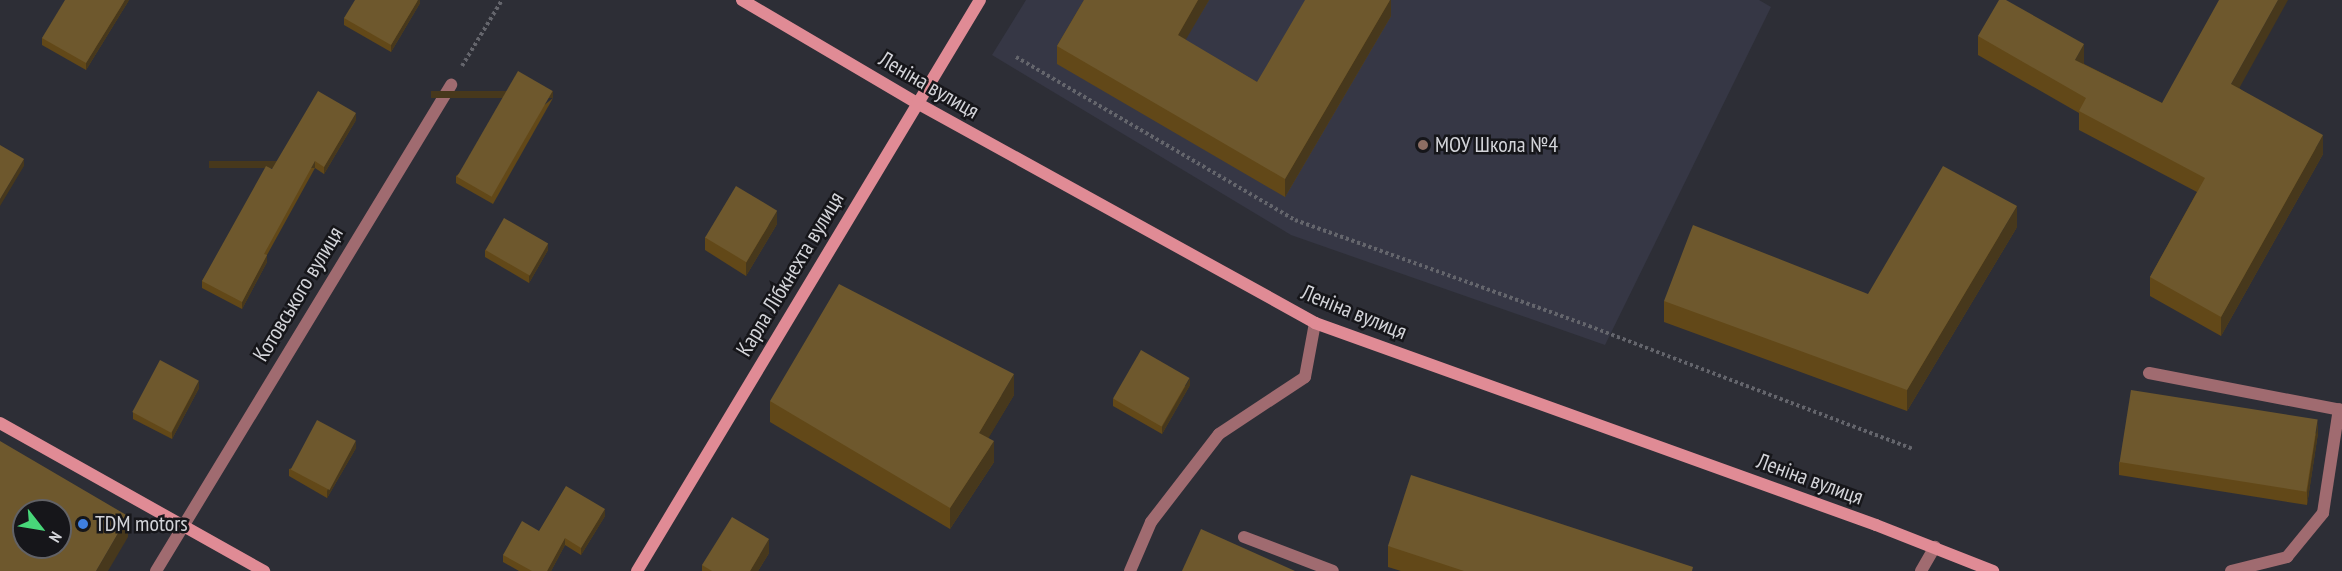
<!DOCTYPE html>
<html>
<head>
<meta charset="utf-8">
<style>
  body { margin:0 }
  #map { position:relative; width:2342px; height:571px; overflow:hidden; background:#2d2e36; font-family:"PT Sans Narrow",sans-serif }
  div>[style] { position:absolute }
  .built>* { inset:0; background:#363745 }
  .path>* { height:4px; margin-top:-2px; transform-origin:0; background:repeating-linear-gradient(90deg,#64656c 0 3px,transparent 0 6px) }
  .lane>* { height:12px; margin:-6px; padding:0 6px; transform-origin:6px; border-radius:6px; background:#a06b70 }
  .street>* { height:12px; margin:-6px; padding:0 6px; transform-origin:6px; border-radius:6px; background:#a06b70 }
  .secondary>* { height:12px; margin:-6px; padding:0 6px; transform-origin:6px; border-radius:6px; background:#e08b95 }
  .wall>* { inset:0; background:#624818 }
  .shaded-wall>* { inset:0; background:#47381c; transform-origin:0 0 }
  .building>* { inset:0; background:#6e582d; transform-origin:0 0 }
  .dots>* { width:16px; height:16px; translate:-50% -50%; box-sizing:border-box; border:3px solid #16161a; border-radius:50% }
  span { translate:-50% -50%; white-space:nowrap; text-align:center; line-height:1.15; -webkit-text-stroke:5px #16161a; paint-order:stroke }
  .street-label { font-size:22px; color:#d3d4d9 }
  .poi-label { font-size:22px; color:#d3d4d9 }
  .left { translate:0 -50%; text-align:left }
  .north { position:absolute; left:12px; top:499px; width:60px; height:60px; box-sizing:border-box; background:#16161a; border:2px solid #626266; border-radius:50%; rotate:121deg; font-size:16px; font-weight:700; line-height:24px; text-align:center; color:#d3d4d9 }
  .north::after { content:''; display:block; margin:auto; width:21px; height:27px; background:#48d779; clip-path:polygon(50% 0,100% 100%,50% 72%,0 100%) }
</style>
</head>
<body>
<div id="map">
  <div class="built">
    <i style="clip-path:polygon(1026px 0,1759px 0,1771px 7px,1605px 345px,1291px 235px,992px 55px)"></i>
  </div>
  <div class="path">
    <i style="left:1016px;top:57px;width:323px;rotate:30.3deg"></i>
    <i style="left:1295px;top:220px;width:313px;rotate:19.8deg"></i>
    <i style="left:1589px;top:326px;width:347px;rotate:20.8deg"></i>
    <i style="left:462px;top:66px;width:77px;rotate:-58.8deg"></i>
  </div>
  <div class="lane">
    <i style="left:2149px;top:373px;width:197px;rotate:10.9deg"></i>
    <i style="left:1244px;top:537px;width:95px;rotate:20.9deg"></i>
    <i style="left:1130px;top:571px;width:53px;rotate:-66.8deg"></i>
    <i style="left:1151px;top:522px;width:111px;rotate:-52.3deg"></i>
    <i style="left:1219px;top:434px;width:103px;rotate:-33.5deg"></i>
    <i style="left:1305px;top:377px;width:55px;rotate:-79.5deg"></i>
    <i style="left:2231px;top:571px;width:58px;rotate:-14deg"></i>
    <i style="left:2287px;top:557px;width:57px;rotate:-50.7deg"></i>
    <i style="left:2323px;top:513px;width:105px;rotate:-81.3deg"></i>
  </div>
  <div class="street">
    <i style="left:156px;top:571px;width:569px;rotate:-58.74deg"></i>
    <i style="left:1921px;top:571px;width:28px;rotate:-60deg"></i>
  </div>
  <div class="secondary">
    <i style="left:742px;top:0;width:203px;rotate:30.5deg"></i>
    <i style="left:917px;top:103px;width:455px;rotate:28.9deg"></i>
    <i style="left:1315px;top:323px;width:596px;rotate:19.8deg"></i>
    <i style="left:1876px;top:525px;width:126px;rotate:21.5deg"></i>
    <i style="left:0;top:423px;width:303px;rotate:29.3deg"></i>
    <i style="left:637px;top:571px;width:666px;rotate:-59.01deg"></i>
  </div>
  <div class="wall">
    <i style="clip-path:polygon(129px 0,86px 70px,42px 45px,42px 38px)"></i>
    <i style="clip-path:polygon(420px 0,420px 3px,391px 52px,344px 25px,344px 18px)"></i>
    <i style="clip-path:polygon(1084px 0,1209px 0,1185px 40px,1257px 82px,1391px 0,1391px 16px,1285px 197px,1057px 64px,1057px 46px)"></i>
    <i style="clip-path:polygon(1978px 36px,2084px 63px,2084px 64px,2162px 103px,2239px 88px,2323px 154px,2221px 336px,2150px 296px,2150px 277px,2197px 192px,2079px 130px,2079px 113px,1978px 55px)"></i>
    <i style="clip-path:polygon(553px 98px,493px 204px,456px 183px,456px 176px)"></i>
    <i style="clip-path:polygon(356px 120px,324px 174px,315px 168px,267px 255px,267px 262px,242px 309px,202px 288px,202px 281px,272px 169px)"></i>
    <i style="clip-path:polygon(777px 224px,746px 276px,705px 250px,705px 237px)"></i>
    <i style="clip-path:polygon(2017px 227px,1907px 411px,1664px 322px,1664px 301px,1868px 294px)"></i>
    <i style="clip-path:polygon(485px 250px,548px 250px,529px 283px,485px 257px)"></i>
    <i style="clip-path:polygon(1190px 385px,1162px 434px,1113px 406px,1113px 399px)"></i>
    <i style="clip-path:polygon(199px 388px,172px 439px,133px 419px,133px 412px)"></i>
    <i style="clip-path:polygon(1014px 395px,988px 438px,994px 462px,950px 529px,770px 422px,770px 401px)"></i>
    <i style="clip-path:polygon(2318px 433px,2307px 505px,2119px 475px,2119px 462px)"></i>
    <i style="clip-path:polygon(356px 448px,327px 498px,289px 476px,289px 469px)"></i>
    <i style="clip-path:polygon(605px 516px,581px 555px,565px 545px,551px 571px,519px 571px,503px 562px,503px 555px,539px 531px)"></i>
    <i style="clip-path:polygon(1388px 546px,1693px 571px,1401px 571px,1388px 567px)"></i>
    <i style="clip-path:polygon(769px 553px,758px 571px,702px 571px,702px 565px)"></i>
  </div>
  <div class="shaded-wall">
    <i style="clip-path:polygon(125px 0,129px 0,86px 70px,86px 63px)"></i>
    <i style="clip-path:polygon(418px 0,420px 0,420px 3px,391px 52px,391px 45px)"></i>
    <i style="clip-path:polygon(1198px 0,1209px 0,1178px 53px,1178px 35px)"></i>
    <i style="clip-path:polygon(1390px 0,1391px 0,1391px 16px,1285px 197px,1285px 179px)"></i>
    <i style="clip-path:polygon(2278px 0,2288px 0,2231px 103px,2231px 84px)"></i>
    <i style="clip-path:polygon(2084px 44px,2084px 63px,2075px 79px,2075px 60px)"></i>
    <i style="left:553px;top:91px;width:7px;height:122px;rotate:90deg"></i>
    <i style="clip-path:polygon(356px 113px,356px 120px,324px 174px,324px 167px)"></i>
    <i style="clip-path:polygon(2323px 135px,2323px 154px,2221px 336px,2221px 317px)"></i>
    <i style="clip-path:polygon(24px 159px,24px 166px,0 206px,0 199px)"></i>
    <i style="left:315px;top:161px;width:7px;height:106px;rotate:90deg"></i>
    <i style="clip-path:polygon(2017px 206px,2017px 227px,1907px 411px,1907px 390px)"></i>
    <i style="clip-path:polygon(777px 211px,777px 224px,746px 276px,746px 263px)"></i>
    <i style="clip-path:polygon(548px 243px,548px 250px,529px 283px,529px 276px)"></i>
    <i style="clip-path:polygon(267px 255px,267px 262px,242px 309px,242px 302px)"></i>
    <i style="clip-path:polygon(1014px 374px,1014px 395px,979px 454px,979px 433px)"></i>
    <i style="clip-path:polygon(1190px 378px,1190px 385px,1162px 434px,1162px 427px)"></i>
    <i style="clip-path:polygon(199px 381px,199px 388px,172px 439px,172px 432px)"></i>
    <i style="clip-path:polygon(2318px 420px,2318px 433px,2307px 505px,2307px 492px)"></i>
    <i style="clip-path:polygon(356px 441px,356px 448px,327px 498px,327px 491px)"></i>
    <i style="clip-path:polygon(994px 441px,994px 462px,950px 529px,950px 508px)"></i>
    <i style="clip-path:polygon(605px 509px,605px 516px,581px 555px,581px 548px)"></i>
    <i style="clip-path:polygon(128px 516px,128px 537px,108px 571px,96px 571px)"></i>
    <i style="clip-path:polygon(565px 538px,565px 545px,551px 571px,547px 571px)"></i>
    <i style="clip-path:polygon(769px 539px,769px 553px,758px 571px,750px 571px)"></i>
  </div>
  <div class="building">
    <i style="clip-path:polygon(65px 0,125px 0,86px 63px,42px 38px)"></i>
    <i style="clip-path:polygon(355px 0,418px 0,391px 45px,344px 18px)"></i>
    <i style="clip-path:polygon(1084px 0,1198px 0,1178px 35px,1257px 82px,1305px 0,1390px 0,1285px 179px,1057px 46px)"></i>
    <i style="clip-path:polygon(1999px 0,2006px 0,2084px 44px,2075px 60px,2162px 103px,2219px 0,2278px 0,2231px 84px,2323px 135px,2221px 317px,2150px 277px,2205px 178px,2079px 111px,2086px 98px,1978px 36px)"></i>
    <i style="left:518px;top:71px;width:40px;height:122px;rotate:30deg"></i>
    <i style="clip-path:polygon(318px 91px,356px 113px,324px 167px,315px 161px,264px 254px,267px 255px,242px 302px,202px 281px,266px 166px,272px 169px)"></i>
    <i style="clip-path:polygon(0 145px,24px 159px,0 199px)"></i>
    <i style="clip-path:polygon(1943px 166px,2017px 206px,1907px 390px,1664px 301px,1693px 225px,1868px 294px)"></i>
    <i style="left:736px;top:186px;width:48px;height:60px;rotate:31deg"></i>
    <i style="left:504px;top:218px;width:51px;height:37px;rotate:30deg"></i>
    <i style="clip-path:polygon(839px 284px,1014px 374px,979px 433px,994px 441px,950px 508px,770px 401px)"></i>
    <i style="left:1141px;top:350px;width:56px;height:56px;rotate:30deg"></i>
    <i style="left:160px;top:360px;width:44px;height:59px;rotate:28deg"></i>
    <i style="left:2131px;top:390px;width:189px;height:73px;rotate:9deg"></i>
    <i style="left:317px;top:420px;width:44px;height:56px;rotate:28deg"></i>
    <i style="clip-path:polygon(evenodd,0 441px,128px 516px,96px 571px,0 571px,0 441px,24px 511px,60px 511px,60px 547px,24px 547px,24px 511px)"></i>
    <i style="clip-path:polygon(1411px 475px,1693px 567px,1692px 571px,1464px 571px,1388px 546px)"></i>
    <i style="clip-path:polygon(566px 486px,605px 509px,581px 548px,565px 538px,547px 571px,532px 571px,503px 555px,522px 521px,539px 531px)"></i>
    <i style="clip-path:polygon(732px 517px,769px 539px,750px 571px,712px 571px,702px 565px)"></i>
    <i style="clip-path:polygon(1201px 529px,1295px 571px,1182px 571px)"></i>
  </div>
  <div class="dots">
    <i style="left:1423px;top:145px;background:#8d6e63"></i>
    <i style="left:83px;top:524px;background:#3f7fe0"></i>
  </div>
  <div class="street-label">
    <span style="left:929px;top:85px;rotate:30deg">Леніна вулиця</span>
    <span style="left:790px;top:274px;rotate:-59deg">Карла Лібкнехта вулиця</span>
    <span style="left:298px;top:294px;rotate:-59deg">Котовського вулиця</span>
    <span style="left:1354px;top:312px;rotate:22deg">Леніна вулиця</span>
    <span style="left:1810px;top:479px;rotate:20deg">Леніна вулиця</span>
  </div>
  <div class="poi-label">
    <span class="left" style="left:1435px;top:145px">МОУ Школа №4</span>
    <span class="left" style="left:95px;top:524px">TDM motors</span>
  </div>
  <div class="north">N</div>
</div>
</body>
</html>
